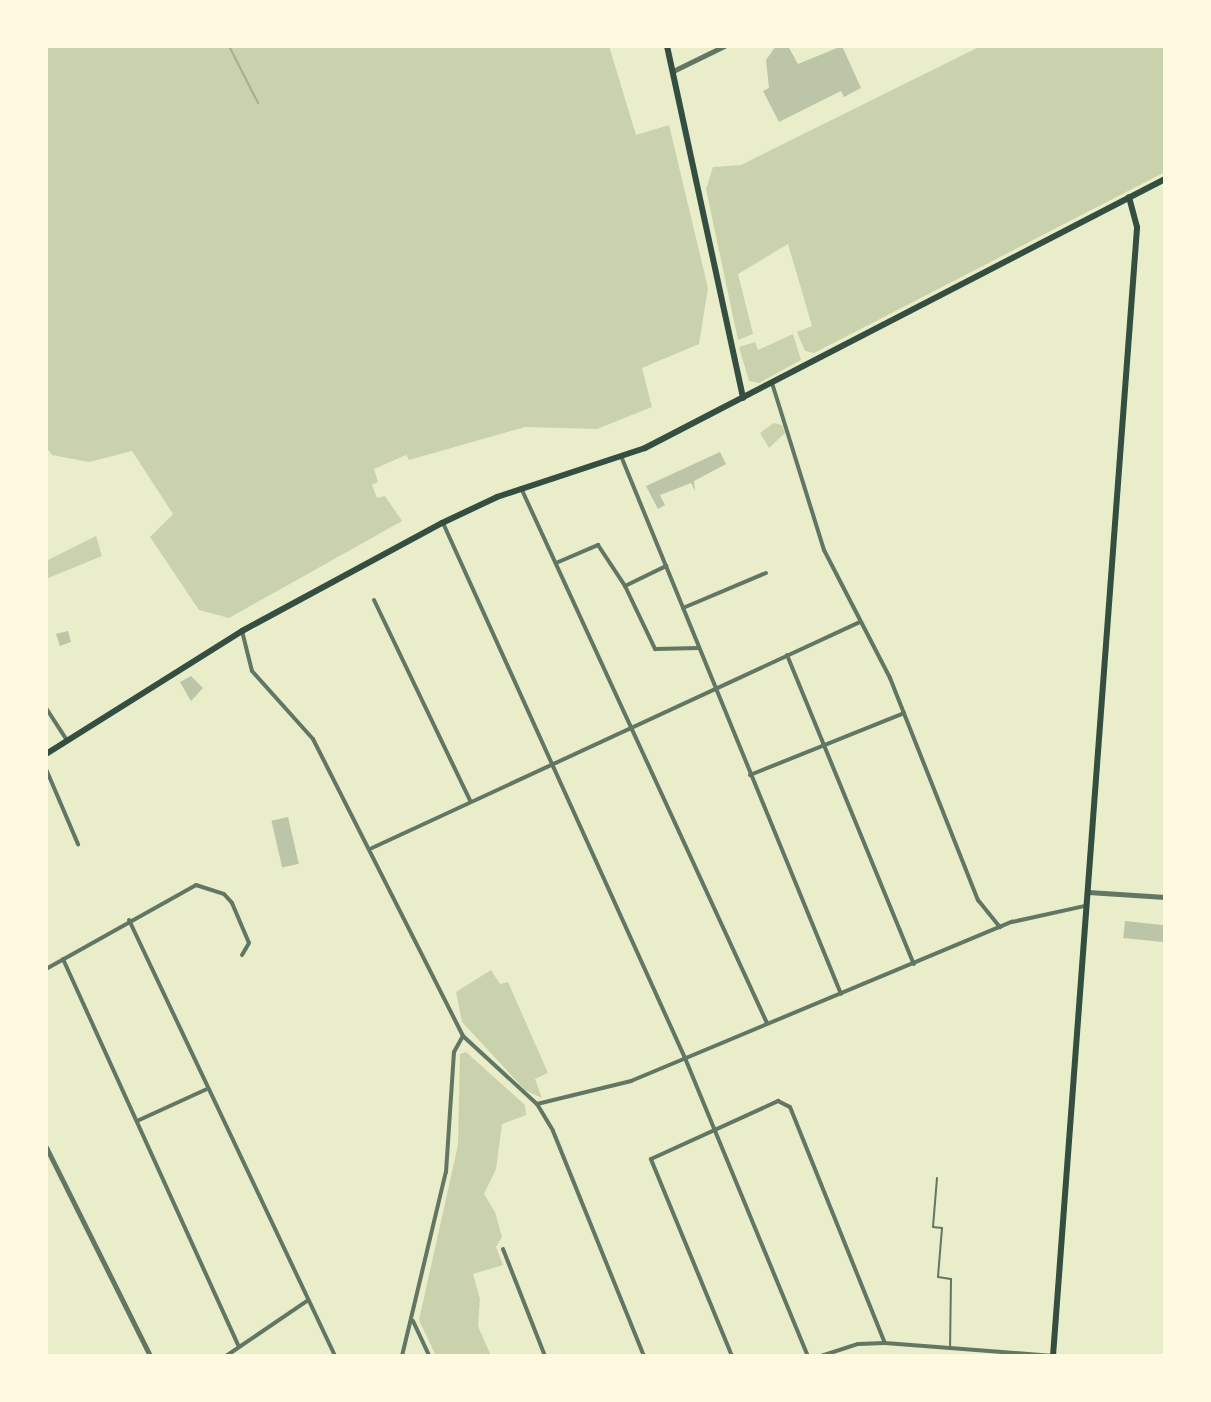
<!DOCTYPE html>
<html>
<head>
<meta charset="utf-8">
<style>
  body { margin:0 }
  #map { position:relative; width:1211px; height:1402px; overflow:hidden; background:#e9edc9; font-family:Overpass,sans-serif }
  div>[style] { position:absolute }
  .green>* { inset:0; background:#cad2ad }
  .stream>* { height:2px; margin:-1px; padding:0 1px; transform-origin:1px; border-radius:1px; background:#a3b18a }
  .building>* { inset:0; background:#bcc5a7; transform-origin:0 0 }
  .service>* { height:2px; margin:-1px; padding:0 1px; transform-origin:1px; border-radius:1px; background:#617663 }
  .minor>* { height:4px; margin:-2px; padding:0 2px; transform-origin:2px; border-radius:2px; background:#617663 }
  .tertiary>* { height:5px; margin:-2.5px; padding:0 2.5px; transform-origin:2.5px; border-radius:2.5px; background:#617663 }
  .secondary>* { height:6px; margin:-3px; padding:0 3px; transform-origin:3px; border-radius:3px; background:#344e41 }
  .primary>* { height:6px; margin:-3px; padding:0 3px; transform-origin:3px; border-radius:3px; background:#344e41 }
  span { translate:-50% -50%; white-space:nowrap; text-align:center; line-height:1.15; -webkit-text-stroke:7px #fefae0; paint-order:stroke }
  .frame { position:absolute; inset:0; border:48px solid #fefae0; pointer-events:none }
</style>
</head>
<body>
<div id="map">
  <div class="green">
    <i style="clip-path:polygon(46px 46px,609px 46px,636px 135px,669px 125px,708px 288px,699px 344px,642px 368px,652px 407px,597px 429px,525px 427px,409px 460px,406px 455px,374px 469px,378px 482px,372px 485px,377px 498px,385px 496px,402px 521px,229px 618px,199px 610px,150px 537px,173px 514px,132px 451px,89px 462px,52px 455px,46px 447px)"></i>
    <i style="clip-path:polygon(981px 46px,1165px 46px,1165px 172px,814px 353px,805px 351px,797px 332px,812px 326px,788px 244px,738px 274px,753px 334px,738px 340px,706px 189px,713px 167px,741px 165px)"></i>
    <i style="clip-path:polygon(793px 334px,801px 360px,759px 383px,749px 381px,739px 347px,755px 342px,758px 350px)"></i>
    <i style="clip-path:polygon(774px 423px,782px 425px,785px 433px,769px 448px,760px 433px)"></i>
    <i style="clip-path:polygon(96px 536px,102px 556px,46px 579px,46px 561px)"></i>
    <i style="clip-path:polygon(491px 970px,500px 984px,508px 982px,548px 1073px,535px 1079px,542px 1098px,525px 1090px,462px 1022px,456px 992px)"></i>
    <i style="clip-path:polygon(466px 1052px,525px 1105px,526px 1115px,502px 1124px,496px 1169px,484px 1194px,495px 1212px,502px 1237px,496px 1247px,503px 1265px,473px 1274px,480px 1299px,478px 1326px,491px 1356px,436px 1356px,419px 1320px,458px 1145px,460px 1054px)"></i>
  </div>
  <div class="stream">
    <i style="left:229px;top:46px;width:64px;rotate:63deg"></i>
  </div>
  <div class="building">
    <i style="clip-path:polygon(776px 46px,788px 46px,798px 64px,842px 46px,861px 88px,844px 97px,841px 91px,779px 122px,763px 91px,769px 88px,766px 60px)"></i>
    <i style="clip-path:polygon(720px 452px,726px 464px,694px 481px,695px 491px,691px 483px,660px 495px,665px 505px,658px 509px,646px 486px)"></i>
    <i style="clip-path:polygon(68px 631px,71px 642px,60px 646px,56px 634px)"></i>
    <i style="clip-path:polygon(191px 676px,203px 688px,191px 701px,180px 682px)"></i>
    <i style="left:288px;top:817px;width:48px;height:17px;rotate:77deg"></i>
    <i style="left:1125px;top:921px;width:40px;height:17px;rotate:6deg"></i>
  </div>
  <div class="service">
    <i style="left:937px;top:1178px;width:49px;rotate:94.7deg"></i>
    <i style="left:933px;top:1227px;width:9px;rotate:6deg"></i>
    <i style="left:942px;top:1228px;width:49px;rotate:94.7deg"></i>
    <i style="left:938px;top:1277px;width:13px;rotate:9deg"></i>
    <i style="left:951px;top:1279px;width:69px;rotate:90.8deg"></i>
  </div>
  <div class="minor">
    <i style="left:772px;top:383px;width:175px;rotate:72.7deg"></i>
    <i style="left:824px;top:550px;width:144px;rotate:62.7deg"></i>
    <i style="left:890px;top:678px;width:239px;rotate:68.4deg"></i>
    <i style="left:978px;top:900px;width:35px;rotate:51deg"></i>
    <i style="left:621px;top:456px;width:581px;rotate:67.76deg"></i>
    <i style="left:521px;top:488px;width:589px;rotate:65.31deg"></i>
    <i style="left:443px;top:523px;width:587px;rotate:65.66deg"></i>
    <i style="left:685px;top:1058px;width:322px;rotate:67.6deg"></i>
    <i style="left:556px;top:563px;width:46px;rotate:-23.2deg"></i>
    <i style="left:598px;top:545px;width:49px;rotate:56.6deg"></i>
    <i style="left:625px;top:586px;width:46px;rotate:-26deg"></i>
    <i style="left:625px;top:586px;width:70px;rotate:64.5deg"></i>
    <i style="left:655px;top:649px;width:43px;rotate:-1.3deg"></i>
    <i style="left:374px;top:600px;width:222px;rotate:64.4deg"></i>
    <i style="left:683px;top:608px;width:90px;rotate:-22.9deg"></i>
    <i style="left:242px;top:631px;width:41px;rotate:76deg"></i>
    <i style="left:252px;top:671px;width:91px;rotate:48.1deg"></i>
    <i style="left:313px;top:739px;width:333px;rotate:63.2deg"></i>
    <i style="left:463px;top:1036px;width:100px;rotate:42.6deg"></i>
    <i style="left:537px;top:1104px;width:31px;rotate:59deg"></i>
    <i style="left:553px;top:1131px;width:243px;rotate:68deg"></i>
    <i style="left:787px;top:655px;width:334px;rotate:67.7deg"></i>
    <i style="left:46px;top:708px;width:38px;rotate:57deg"></i>
    <i style="left:46px;top:769px;width:82px;rotate:66.9deg"></i>
    <i style="left:750px;top:775px;width:166px;rotate:-21.9deg"></i>
    <i style="left:372px;top:848px;width:538px;rotate:-24.85deg"></i>
    <i style="left:129px;top:920px;width:482px;rotate:64.7deg"></i>
    <i style="left:63px;top:959px;width:424px;rotate:65.6deg"></i>
    <i style="left:46px;top:969px;width:172px;rotate:-29.2deg"></i>
    <i style="left:196px;top:885px;width:29px;rotate:18deg"></i>
    <i style="left:224px;top:894px;width:12px;rotate:48deg"></i>
    <i style="left:232px;top:903px;width:43px;rotate:67deg"></i>
    <i style="left:249px;top:943px;width:14px;rotate:120deg"></i>
    <i style="left:537px;top:1104px;width:97px;rotate:-13.7deg"></i>
    <i style="left:631px;top:1081px;width:413px;rotate:-22.7deg"></i>
    <i style="left:1012px;top:922px;width:75px;rotate:-12.4deg"></i>
    <i style="left:137px;top:1121px;width:77px;rotate:-24.6deg"></i>
    <i style="left:503px;top:1249px;width:115px;rotate:68.6deg"></i>
    <i style="left:413px;top:1321px;width:38px;rotate:65deg"></i>
    <i style="left:226px;top:1356px;width:98px;rotate:-34.2deg"></i>
    <i style="left:402px;top:1356px;width:189px;rotate:-76.6deg"></i>
    <i style="left:446px;top:1172px;width:120px;rotate:-86.2deg"></i>
    <i style="left:454px;top:1052px;width:18px;rotate:-61deg"></i>
    <i style="left:732px;top:1356px;width:213px;rotate:-112.4deg"></i>
    <i style="left:651px;top:1159px;width:140px;rotate:-24.5deg"></i>
    <i style="left:778px;top:1101px;width:13px;rotate:27deg"></i>
    <i style="left:790px;top:1107px;width:254px;rotate:68.1deg"></i>
    <i style="left:821px;top:1356px;width:39px;rotate:-18deg"></i>
    <i style="left:858px;top:1344px;width:27px;rotate:-2deg"></i>
    <i style="left:885px;top:1343px;width:169px;rotate:4.4deg"></i>
  </div>
  <div class="tertiary">
    <i style="left:673px;top:71px;width:57px;rotate:-26.1deg"></i>
    <i style="left:1088px;top:892px;width:77px;rotate:3.7deg"></i>
    <i style="left:46px;top:1147px;width:233px;rotate:63.5deg"></i>
  </div>
  <div class="secondary">
    <i style="left:667px;top:46px;width:360px;rotate:77.8deg"></i>
    <i style="left:1053px;top:1356px;width:1132px;rotate:-85.74deg"></i>
    <i style="left:1137px;top:227px;width:31px;rotate:-105deg"></i>
  </div>
  <div class="primary">
    <i style="left:46px;top:754px;width:231px;rotate:-32.1deg"></i>
    <i style="left:242px;top:631px;width:227px;rotate:-28.4deg"></i>
    <i style="left:442px;top:523px;width:61px;rotate:-25.3deg"></i>
    <i style="left:497px;top:497px;width:156px;rotate:-18.3deg"></i>
    <i style="left:645px;top:448px;width:585px;rotate:-27.35deg"></i>
  </div>
  <div class="frame"></div>
</div>
</body>
</html>
